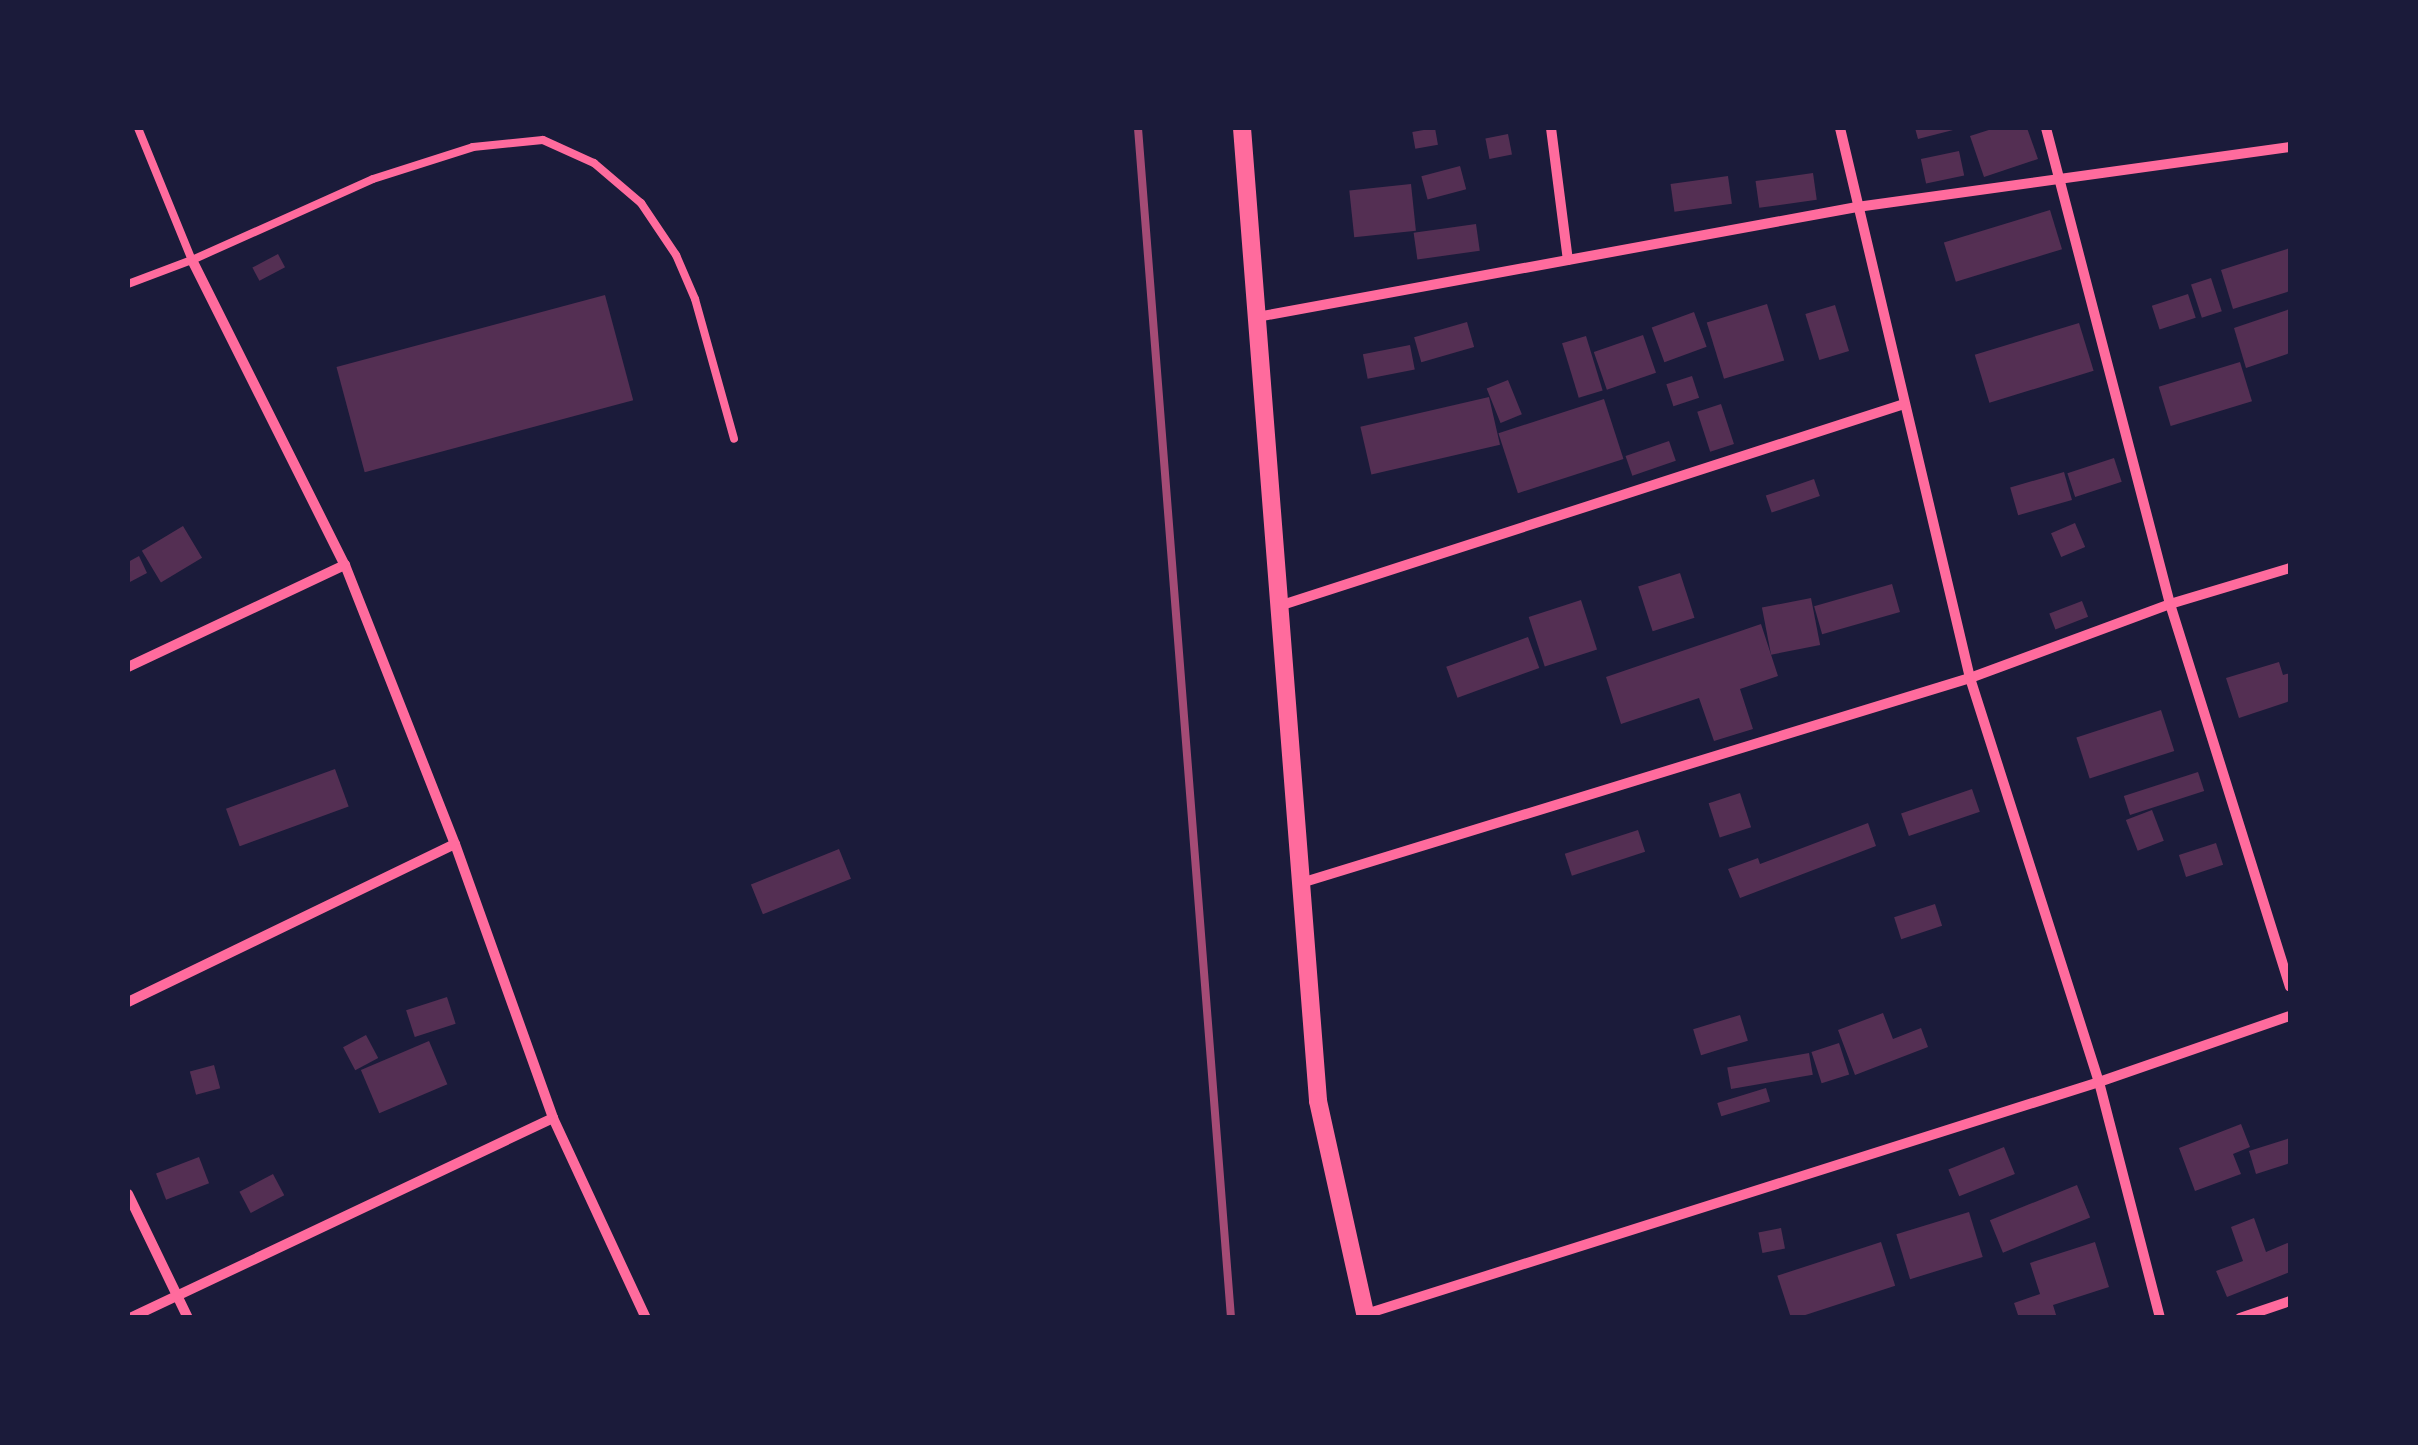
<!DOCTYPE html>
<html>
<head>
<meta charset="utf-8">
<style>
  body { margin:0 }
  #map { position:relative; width:2418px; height:1445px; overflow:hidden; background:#1b1b3a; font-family:"Fira Sans",sans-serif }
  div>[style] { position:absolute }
  .building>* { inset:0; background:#542f53; transform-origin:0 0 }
  .service>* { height:8px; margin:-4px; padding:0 4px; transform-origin:4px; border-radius:4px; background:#ff6b9d }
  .minor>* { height:10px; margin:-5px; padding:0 5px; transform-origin:5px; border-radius:5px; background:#ff6b9d }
  .tertiary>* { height:18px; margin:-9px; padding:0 9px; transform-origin:9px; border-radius:9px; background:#ff6b9d }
  .rail>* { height:8px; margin:-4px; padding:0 4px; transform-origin:4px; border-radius:4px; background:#a44b75 }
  span { translate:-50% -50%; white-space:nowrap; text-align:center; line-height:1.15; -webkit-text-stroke:9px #1b1b3a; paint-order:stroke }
  .frame { position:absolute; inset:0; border:130px solid #1b1b3a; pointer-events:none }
</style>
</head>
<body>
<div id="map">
  <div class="building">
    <i style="left:1435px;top:128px;width:17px;height:23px;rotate:80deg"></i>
    <i style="clip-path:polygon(1915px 128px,1957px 128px,1957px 129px,1918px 139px)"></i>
    <i style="clip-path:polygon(1995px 128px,2027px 128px,2038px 159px,1984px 177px,1970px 136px)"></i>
    <i style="left:1508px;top:134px;width:21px;height:23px;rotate:79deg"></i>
    <i style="left:1959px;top:151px;width:25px;height:39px;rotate:78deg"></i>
    <i style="left:1460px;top:166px;width:24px;height:40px;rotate:75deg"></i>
    <i style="left:1813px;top:173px;width:27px;height:58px;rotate:82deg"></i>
    <i style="left:1728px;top:176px;width:28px;height:58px;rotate:82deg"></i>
    <i style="left:1411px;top:184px;width:47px;height:62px;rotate:84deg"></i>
    <i style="left:2050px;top:210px;width:41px;height:111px;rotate:73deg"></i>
    <i style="left:1476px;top:224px;width:27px;height:63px;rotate:82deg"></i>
    <i style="clip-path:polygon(2290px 248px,2290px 291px,2233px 309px,2221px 270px)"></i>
    <i style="left:278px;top:254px;width:15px;height:29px;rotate:62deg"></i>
    <i style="left:2211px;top:278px;width:35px;height:21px;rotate:72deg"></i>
    <i style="left:2188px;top:294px;width:25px;height:38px;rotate:72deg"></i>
    <i style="left:605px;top:295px;width:109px;height:278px;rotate:75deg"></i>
    <i style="left:1767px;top:304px;width:59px;height:63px;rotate:73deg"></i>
    <i style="left:1835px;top:305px;width:48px;height:31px;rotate:73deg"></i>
    <i style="clip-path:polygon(2290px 309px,2290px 353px,2246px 368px,2234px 328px)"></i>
    <i style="left:1694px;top:312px;width:37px;height:45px;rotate:70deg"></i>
    <i style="left:1467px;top:322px;width:26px;height:55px;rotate:74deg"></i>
    <i style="left:2079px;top:323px;width:50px;height:109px;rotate:73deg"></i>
    <i style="left:1643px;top:335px;width:40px;height:52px;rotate:71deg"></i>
    <i style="left:1586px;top:336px;width:57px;height:25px;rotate:73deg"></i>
    <i style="left:1410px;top:345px;width:25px;height:48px;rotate:79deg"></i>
    <i style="left:2240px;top:362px;width:41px;height:85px;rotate:73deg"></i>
    <i style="left:1692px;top:376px;width:23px;height:27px;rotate:72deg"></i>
    <i style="left:1508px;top:380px;width:37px;height:23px;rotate:68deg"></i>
    <i style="left:1489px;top:397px;width:49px;height:132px;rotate:77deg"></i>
    <i style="left:1604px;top:399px;width:63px;height:111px;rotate:72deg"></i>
    <i style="left:1721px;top:404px;width:42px;height:25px;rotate:72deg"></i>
    <i style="left:1669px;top:441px;width:21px;height:46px;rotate:71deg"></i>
    <i style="left:2114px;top:458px;width:25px;height:49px;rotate:72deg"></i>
    <i style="left:2064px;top:472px;width:29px;height:56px;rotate:74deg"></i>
    <i style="left:1814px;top:479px;width:18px;height:51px;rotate:71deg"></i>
    <i style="left:2075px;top:523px;width:26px;height:26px;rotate:67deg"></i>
    <i style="left:183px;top:526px;width:37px;height:48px;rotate:59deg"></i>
    <i style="clip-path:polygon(139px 556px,147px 573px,128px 583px,128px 562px)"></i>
    <i style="left:1680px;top:573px;width:47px;height:44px;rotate:72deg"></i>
    <i style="left:1892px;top:584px;width:29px;height:81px;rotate:74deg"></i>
    <i style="left:1811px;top:598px;width:48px;height:50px;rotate:79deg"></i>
    <i style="left:1581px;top:600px;width:52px;height:55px;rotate:72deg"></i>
    <i style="left:2082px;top:601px;width:17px;height:35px;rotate:69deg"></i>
    <i style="clip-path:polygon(1761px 624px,1778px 676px,1740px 689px,1753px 729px,1714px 741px,1699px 698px,1621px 724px,1606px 677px)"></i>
    <i style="left:1528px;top:637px;width:33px;height:87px;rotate:70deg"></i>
    <i style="clip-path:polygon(2279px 662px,2283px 675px,2290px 673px,2290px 701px,2239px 718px,2226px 678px)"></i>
    <i style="left:2161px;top:710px;width:43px;height:89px;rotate:72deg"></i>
    <i style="left:335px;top:769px;width:40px;height:116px;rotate:70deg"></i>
    <i style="left:2198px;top:772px;width:20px;height:78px;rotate:72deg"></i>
    <i style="left:1972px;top:789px;width:24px;height:75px;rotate:71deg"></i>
    <i style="left:1740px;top:793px;width:36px;height:33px;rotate:72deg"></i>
    <i style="left:2152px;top:810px;width:33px;height:28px;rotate:69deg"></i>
    <i style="clip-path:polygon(1868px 823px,1876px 846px,1740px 898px,1728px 869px,1758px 858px,1760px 864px)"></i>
    <i style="left:1638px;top:830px;width:23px;height:77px;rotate:72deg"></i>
    <i style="left:2216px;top:843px;width:23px;height:39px;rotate:72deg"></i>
    <i style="left:839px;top:849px;width:32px;height:95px;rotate:68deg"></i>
    <i style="left:1935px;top:904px;width:23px;height:43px;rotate:72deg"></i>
    <i style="left:447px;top:997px;width:28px;height:43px;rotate:72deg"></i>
    <i style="clip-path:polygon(1883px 1013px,1893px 1039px,1921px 1028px,1928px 1047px,1855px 1075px,1838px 1030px)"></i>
    <i style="left:1740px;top:1015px;width:27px;height:49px;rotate:73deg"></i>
    <i style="left:366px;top:1035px;width:26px;height:26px;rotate:62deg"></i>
    <i style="left:429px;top:1041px;width:47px;height:74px;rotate:67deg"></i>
    <i style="left:1839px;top:1043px;width:33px;height:29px;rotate:72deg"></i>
    <i style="left:1809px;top:1053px;width:22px;height:83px;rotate:80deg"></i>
    <i style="left:214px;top:1065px;width:24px;height:25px;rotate:75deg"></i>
    <i style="left:1766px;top:1088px;width:14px;height:51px;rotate:73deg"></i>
    <i style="clip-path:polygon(2241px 1124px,2250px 1147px,2233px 1154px,2241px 1174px,2195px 1191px,2179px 1148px)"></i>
    <i style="clip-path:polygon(2290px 1138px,2290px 1163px,2256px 1174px,2249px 1151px)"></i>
    <i style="left:2004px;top:1147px;width:29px;height:60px;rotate:68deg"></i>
    <i style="left:199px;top:1157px;width:28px;height:46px;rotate:69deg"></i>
    <i style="left:273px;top:1174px;width:24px;height:38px;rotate:62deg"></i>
    <i style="left:2077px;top:1185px;width:35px;height:94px;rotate:68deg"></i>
    <i style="left:1969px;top:1212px;width:47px;height:76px;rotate:73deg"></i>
    <i style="clip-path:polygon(2254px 1218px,2266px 1252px,2290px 1242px,2290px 1272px,2227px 1297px,2216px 1271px,2243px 1261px,2231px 1227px)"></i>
    <i style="left:1781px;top:1228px;width:21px;height:23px;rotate:79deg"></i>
    <i style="left:1881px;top:1242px;width:46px;height:109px;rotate:72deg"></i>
    <i style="clip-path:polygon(2095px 1242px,2109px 1287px,2053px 1305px,2057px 1318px,2019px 1318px,2014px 1303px,2040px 1294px,2030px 1263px)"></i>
  </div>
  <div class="service">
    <i style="left:138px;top:128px;width:143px;rotate:67.8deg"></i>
    <i style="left:128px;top:284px;width:68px;rotate:-20.6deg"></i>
    <i style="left:192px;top:260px;width:198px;rotate:-24.1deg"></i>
    <i style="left:373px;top:179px;width:105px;rotate:-17.7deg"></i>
    <i style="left:473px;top:147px;width:70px;rotate:-5.7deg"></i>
    <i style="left:543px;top:140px;width:56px;rotate:24.3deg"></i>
    <i style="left:594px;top:163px;width:62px;rotate:40.4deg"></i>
    <i style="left:641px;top:203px;width:63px;rotate:56.1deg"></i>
    <i style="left:676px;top:255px;width:48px;rotate:66.6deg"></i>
    <i style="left:695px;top:299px;width:145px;rotate:74.4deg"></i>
  </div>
  <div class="minor">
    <i style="left:1551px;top:128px;width:133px;rotate:82.7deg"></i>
    <i style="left:1840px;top:128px;width:565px;rotate:76.7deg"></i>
    <i style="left:1970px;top:678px;width:424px;rotate:72.3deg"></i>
    <i style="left:2099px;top:1082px;width:244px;rotate:75.5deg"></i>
    <i style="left:2046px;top:128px;width:492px;rotate:75.4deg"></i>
    <i style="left:2170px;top:604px;width:401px;rotate:72.6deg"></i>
    <i style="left:192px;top:260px;width:341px;rotate:63.4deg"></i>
    <i style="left:345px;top:565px;width:300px;rotate:68.5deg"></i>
    <i style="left:1257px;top:317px;width:610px;rotate:-10.39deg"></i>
    <i style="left:1857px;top:207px;width:437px;rotate:-7.9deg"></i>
    <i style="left:1279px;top:606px;width:657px;rotate:-17.91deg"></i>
    <i style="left:128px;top:667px;width:240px;rotate:-25.2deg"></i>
    <i style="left:1301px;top:883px;width:700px;rotate:-17.04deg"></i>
    <i style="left:1970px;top:678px;width:213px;rotate:-20.3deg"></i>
    <i style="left:2170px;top:604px;width:125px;rotate:-16.7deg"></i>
    <i style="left:128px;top:1002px;width:363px;rotate:-25.8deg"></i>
    <i style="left:455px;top:844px;width:291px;rotate:70.3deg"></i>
    <i style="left:553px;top:1118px;width:221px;rotate:65.1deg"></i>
    <i style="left:128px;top:1194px;width:138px;rotate:64.2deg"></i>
    <i style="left:1366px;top:1314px;width:769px;rotate:-17.56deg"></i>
    <i style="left:2099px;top:1082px;width:202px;rotate:-19.1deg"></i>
    <i style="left:130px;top:1318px;width:468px;rotate:-25.3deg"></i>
    <i style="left:2240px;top:1318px;width:53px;rotate:-18.8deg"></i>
  </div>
  <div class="tertiary">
    <i style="left:1242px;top:128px;width:976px;rotate:85.53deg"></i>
    <i style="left:1318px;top:1101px;width:222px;rotate:77.5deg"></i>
  </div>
  <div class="rail">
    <i style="left:1138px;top:128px;width:1194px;rotate:85.53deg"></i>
  </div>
  <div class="frame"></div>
</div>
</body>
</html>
